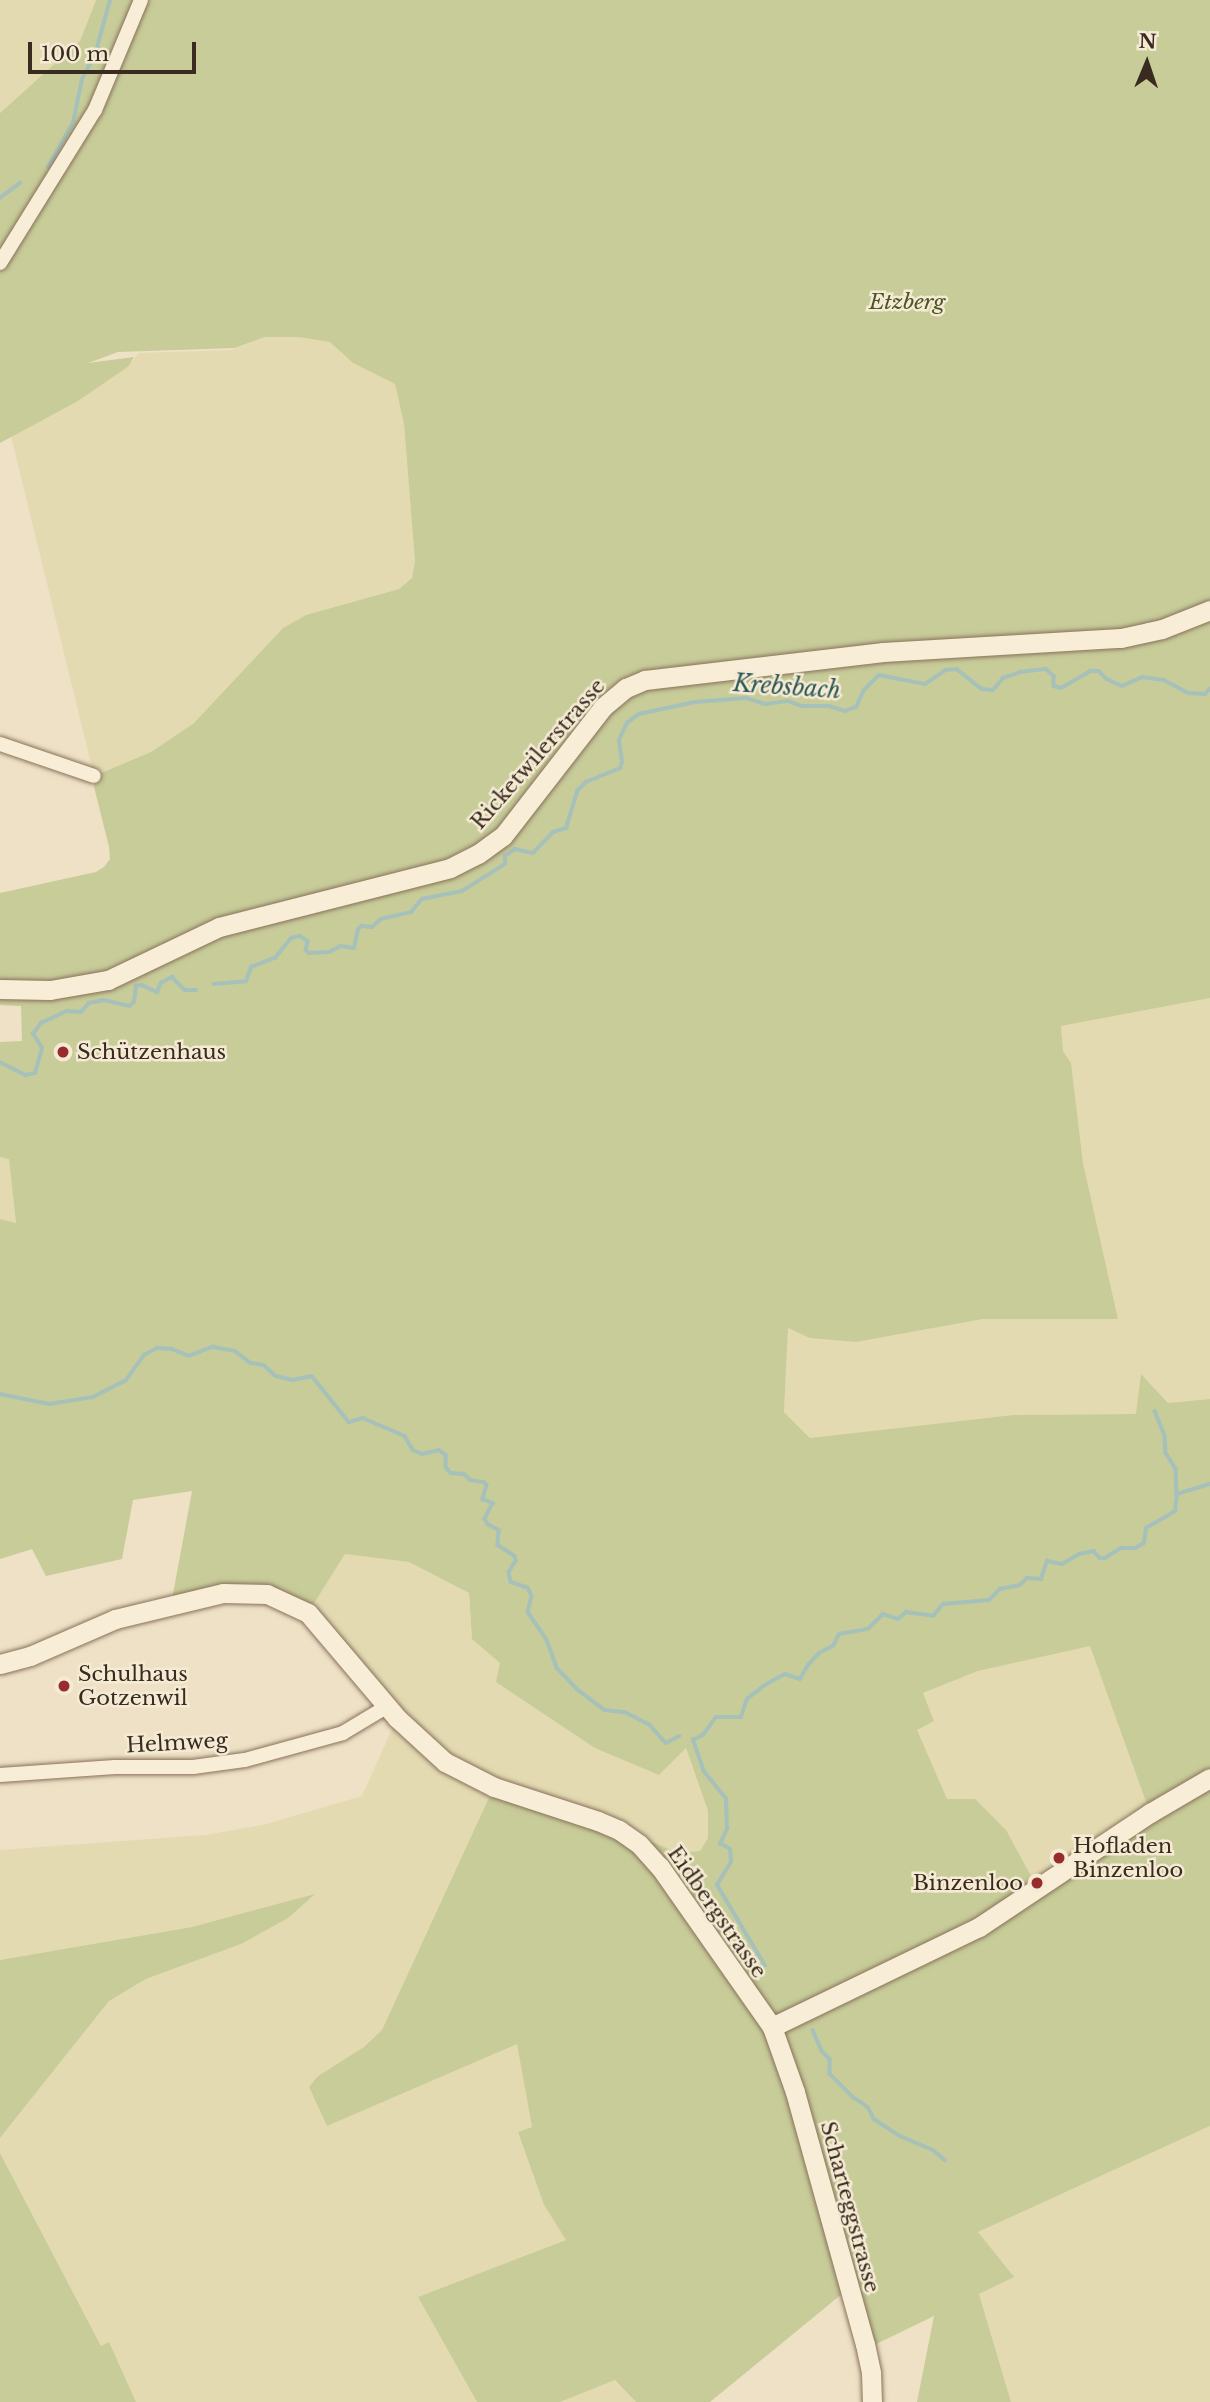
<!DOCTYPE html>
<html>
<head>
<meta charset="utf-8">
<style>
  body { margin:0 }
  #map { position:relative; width:1210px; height:2402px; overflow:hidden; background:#eee1c5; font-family:"Libre Baskerville",serif }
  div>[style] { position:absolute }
  .farmland>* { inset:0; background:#e3dab2 }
  .green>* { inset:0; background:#c7cc99 }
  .stream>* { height:3.5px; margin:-1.75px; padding:0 1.75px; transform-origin:1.75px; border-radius:1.75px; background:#a6c1b9 }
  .roads { filter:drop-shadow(0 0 2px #89725b) drop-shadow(0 0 2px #89725b) }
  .street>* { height:14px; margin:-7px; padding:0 7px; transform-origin:7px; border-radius:7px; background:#f8eed8 }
  .secondary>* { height:19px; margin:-9.5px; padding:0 9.5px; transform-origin:9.5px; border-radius:9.5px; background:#f8eed8 }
  .dots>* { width:19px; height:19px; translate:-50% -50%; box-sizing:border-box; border:4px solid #f5ebd4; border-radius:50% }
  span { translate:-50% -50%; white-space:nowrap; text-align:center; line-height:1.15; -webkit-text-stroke:5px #f5ebd4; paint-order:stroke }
  .park-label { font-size:21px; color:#4a5526; font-style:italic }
  .street-label { font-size:21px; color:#392b1f }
  .poi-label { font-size:21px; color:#392b1f }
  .left { translate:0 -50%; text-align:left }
  .right { translate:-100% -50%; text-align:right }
  .water-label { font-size:23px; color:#2e5855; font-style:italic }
  .north { position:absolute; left:1112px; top:28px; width:70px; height:70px; -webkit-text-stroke:5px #f5ebd4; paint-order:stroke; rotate:2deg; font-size:19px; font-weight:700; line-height:28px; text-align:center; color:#392b1f }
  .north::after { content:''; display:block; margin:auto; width:24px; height:32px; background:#392b1f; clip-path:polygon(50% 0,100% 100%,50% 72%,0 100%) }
  .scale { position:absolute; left:28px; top:42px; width:168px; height:32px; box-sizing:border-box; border:4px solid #392b1f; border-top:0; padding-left:9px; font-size:21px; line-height:24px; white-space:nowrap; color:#392b1f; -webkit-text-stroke:5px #f5ebd4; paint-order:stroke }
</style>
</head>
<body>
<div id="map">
  <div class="farmland">
    <i style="clip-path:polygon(0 0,96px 0,80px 41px,0 113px)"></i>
    <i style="clip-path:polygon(265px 337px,298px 337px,330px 342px,353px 363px,395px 384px,404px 424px,415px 561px,412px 578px,399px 589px,306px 615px,283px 628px,194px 723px,151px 752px,94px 776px,11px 436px,78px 401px,129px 366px,139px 353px,232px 350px)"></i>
    <i style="clip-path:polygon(1210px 998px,1210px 1399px,1168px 1403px,1141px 1374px,1137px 1414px,1013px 1415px,810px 1438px,784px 1412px,788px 1327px,856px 1342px,983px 1319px,1118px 1319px,1083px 1163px,1071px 1063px,1063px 1051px,1061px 1026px)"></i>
    <i style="clip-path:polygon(0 1157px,9px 1158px,16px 1224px,0 1219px)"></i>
    <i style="clip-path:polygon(345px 1554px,409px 1562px,469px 1593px,472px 1639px,686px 1748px,708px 1811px,708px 1838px,700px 1852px,678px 1853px,652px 1843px,639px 1844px,494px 1788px,382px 2030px,364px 2047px,318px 2076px,309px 2087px,327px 2126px,517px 2043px,532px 2127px,518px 2132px,544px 2205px,566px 2240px,418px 2297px,477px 2402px,136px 2402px,109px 2343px,101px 2346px,0 2153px,0 2138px,109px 2001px,146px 1979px,241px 1944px,314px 1895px,192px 1927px,0 1960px,0 1850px,205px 1835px,263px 1825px,362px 1796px,397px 1718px,308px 1613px)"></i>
    <i style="clip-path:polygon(1090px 1645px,1150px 1813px,1038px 1889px,947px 1800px,916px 1730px,934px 1721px,923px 1693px,978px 1671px)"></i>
    <i style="clip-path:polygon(1210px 2126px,1210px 2402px,1011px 2402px,979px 2294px,1013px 2277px,978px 2232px)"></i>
    <i style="clip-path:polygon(615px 2380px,636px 2402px,560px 2402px)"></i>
  </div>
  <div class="green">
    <i style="clip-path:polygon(evenodd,96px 0,1210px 0,1210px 998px,1061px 1026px,1063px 1051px,1071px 1063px,1083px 1163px,1118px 1319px,983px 1319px,856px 1342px,810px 1338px,788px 1328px,784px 1412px,810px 1438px,1013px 1415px,1136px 1414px,1141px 1374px,1168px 1403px,1210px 1399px,1210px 2126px,978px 2232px,1014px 2277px,979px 2294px,1011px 2402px,917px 2402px,934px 2316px,866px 2349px,848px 2289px,710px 2402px,636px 2402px,615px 2380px,560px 2402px,477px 2402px,418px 2297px,566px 2240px,544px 2205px,518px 2132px,532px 2127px,517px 2044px,327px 2126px,309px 2087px,318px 2076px,364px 2047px,382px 2030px,494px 1787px,639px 1844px,652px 1842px,678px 1853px,700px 1851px,708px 1838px,708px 1811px,686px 1748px,659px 1775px,595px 1748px,496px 1682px,500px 1663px,472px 1639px,469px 1593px,409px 1562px,345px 1554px,308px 1613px,267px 1594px,171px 1605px,192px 1491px,133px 1500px,122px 1559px,46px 1576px,32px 1549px,0 1559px,0 1219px,16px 1223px,9px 1159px,0 1157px,0 1042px,22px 1041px,21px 1006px,0 1005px,0 893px,96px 872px,104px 867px,110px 859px,109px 847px,94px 787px,94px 776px,151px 752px,194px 723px,283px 628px,306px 615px,399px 589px,412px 578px,415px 561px,404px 424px,395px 384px,353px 363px,330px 342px,298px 337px,265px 337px,235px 348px,118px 352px,88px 363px,134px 357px,129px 366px,78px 401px,0 443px,0 113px,80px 41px,96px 0,1090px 1646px,1150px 1813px,1038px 1889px,1006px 1830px,975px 1799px,947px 1799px,917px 1730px,934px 1721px,923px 1693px,978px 1671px,1090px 1646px)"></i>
    <i style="clip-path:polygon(315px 1894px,288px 1918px,241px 1944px,146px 1979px,109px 2001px,0 2138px,0 1960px,192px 1927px)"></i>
    <i style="clip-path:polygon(0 2153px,101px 2346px,109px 2342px,136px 2402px,0 2402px)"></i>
  </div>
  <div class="stream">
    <i style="left:48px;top:167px;width:51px;rotate:-60.4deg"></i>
    <i style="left:73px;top:123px;width:45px;rotate:-78.4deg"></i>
    <i style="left:82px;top:79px;width:27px;rotate:-62deg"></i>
    <i style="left:95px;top:55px;width:57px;rotate:-74.7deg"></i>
    <i style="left:0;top:198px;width:25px;rotate:-37deg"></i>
    <i style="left:214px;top:984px;width:32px;rotate:-5deg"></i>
    <i style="left:246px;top:981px;width:15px;rotate:-70deg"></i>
    <i style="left:251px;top:967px;width:26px;rotate:-21deg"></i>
    <i style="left:275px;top:958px;width:26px;rotate:-51deg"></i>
    <i style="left:291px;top:938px;width:9px;rotate:-13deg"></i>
    <i style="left:300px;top:936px;width:9px;rotate:32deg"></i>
    <i style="left:308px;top:941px;width:9px;rotate:103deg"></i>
    <i style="left:306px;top:950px;width:4px;rotate:45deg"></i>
    <i style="left:309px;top:953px;width:20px;rotate:-3deg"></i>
    <i style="left:329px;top:952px;width:13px;rotate:-27deg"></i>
    <i style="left:341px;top:946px;width:13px;rotate:9deg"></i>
    <i style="left:354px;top:948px;width:19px;rotate:-78deg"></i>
    <i style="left:358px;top:929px;width:5px;rotate:-37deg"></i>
    <i style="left:362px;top:926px;width:10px;rotate:6deg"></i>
    <i style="left:372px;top:927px;width:12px;rotate:-42deg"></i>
    <i style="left:381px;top:919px;width:31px;rotate:-13deg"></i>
    <i style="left:411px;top:912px;width:17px;rotate:-50deg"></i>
    <i style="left:422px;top:899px;width:41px;rotate:-11.3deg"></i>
    <i style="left:462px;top:891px;width:51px;rotate:-32.1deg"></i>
    <i style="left:505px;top:864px;width:8px;rotate:-90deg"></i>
    <i style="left:505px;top:856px;width:12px;rotate:-35deg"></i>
    <i style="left:515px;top:849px;width:18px;rotate:13deg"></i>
    <i style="left:533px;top:853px;width:29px;rotate:-46deg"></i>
    <i style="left:553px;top:832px;width:14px;rotate:-17deg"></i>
    <i style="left:566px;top:828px;width:39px;rotate:-73deg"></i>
    <i style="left:577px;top:791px;width:13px;rotate:-45deg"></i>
    <i style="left:586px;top:782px;width:37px;rotate:-22deg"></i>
    <i style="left:620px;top:768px;width:6px;rotate:-72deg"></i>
    <i style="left:622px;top:762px;width:22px;rotate:-98deg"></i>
    <i style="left:619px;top:740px;width:19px;rotate:-65deg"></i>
    <i style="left:627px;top:723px;width:15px;rotate:-37deg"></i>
    <i style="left:639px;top:714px;width:57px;rotate:-12.1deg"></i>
    <i style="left:695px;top:702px;width:51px;rotate:-4.5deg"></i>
    <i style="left:746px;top:698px;width:21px;rotate:17deg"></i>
    <i style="left:766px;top:704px;width:22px;rotate:-8deg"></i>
    <i style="left:788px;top:701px;width:15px;rotate:20deg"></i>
    <i style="left:802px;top:706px;width:27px"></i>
    <i style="left:829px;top:706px;width:17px;rotate:17deg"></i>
    <i style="left:845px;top:711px;width:12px;rotate:-20deg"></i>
    <i style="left:856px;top:707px;width:19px;rotate:-65deg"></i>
    <i style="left:864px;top:690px;width:21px;rotate:-45deg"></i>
    <i style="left:879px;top:675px;width:47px;rotate:11.1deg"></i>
    <i style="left:925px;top:684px;width:25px;rotate:-34deg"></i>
    <i style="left:946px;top:670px;width:11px;rotate:-5deg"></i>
    <i style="left:957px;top:669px;width:32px;rotate:39deg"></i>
    <i style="left:982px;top:689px;width:11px;rotate:5deg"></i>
    <i style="left:993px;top:690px;width:16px;rotate:-50deg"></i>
    <i style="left:1003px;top:678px;width:18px;rotate:-19deg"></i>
    <i style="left:1020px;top:672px;width:26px;rotate:-7deg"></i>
    <i style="left:1046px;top:669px;width:11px;rotate:41deg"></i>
    <i style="left:1054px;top:676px;width:10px;rotate:90deg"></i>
    <i style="left:1054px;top:686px;width:7px;rotate:16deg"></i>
    <i style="left:1061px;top:688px;width:34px;rotate:-30deg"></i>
    <i style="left:1091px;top:671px;width:8px"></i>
    <i style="left:1099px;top:671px;width:11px;rotate:45deg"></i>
    <i style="left:1107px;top:679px;width:17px;rotate:25deg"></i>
    <i style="left:1122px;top:686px;width:22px;rotate:-24deg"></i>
    <i style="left:1142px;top:677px;width:22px;rotate:8deg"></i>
    <i style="left:1164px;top:680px;width:27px;rotate:28deg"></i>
    <i style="left:1188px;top:693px;width:17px;rotate:3deg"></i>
    <i style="left:1205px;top:694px;width:7px;rotate:-45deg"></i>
    <i style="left:0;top:1062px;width:29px;rotate:27deg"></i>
    <i style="left:26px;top:1075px;width:9px;rotate:-13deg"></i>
    <i style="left:35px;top:1073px;width:26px;rotate:-74deg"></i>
    <i style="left:42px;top:1048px;width:17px;rotate:-123deg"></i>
    <i style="left:33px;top:1034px;width:14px;rotate:-54deg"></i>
    <i style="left:41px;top:1023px;width:29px;rotate:-25deg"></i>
    <i style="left:67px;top:1011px;width:14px;rotate:4deg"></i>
    <i style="left:81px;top:1012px;width:12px;rotate:-48deg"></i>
    <i style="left:89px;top:1003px;width:15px;rotate:-11deg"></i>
    <i style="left:104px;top:1000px;width:26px;rotate:13deg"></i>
    <i style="left:129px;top:1006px;width:6px;rotate:-39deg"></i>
    <i style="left:134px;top:1002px;width:16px;rotate:-83deg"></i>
    <i style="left:136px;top:986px;width:6px;rotate:-9deg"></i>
    <i style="left:142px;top:985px;width:17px;rotate:25deg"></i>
    <i style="left:157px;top:992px;width:10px;rotate:-66deg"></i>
    <i style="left:161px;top:983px;width:13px;rotate:-29deg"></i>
    <i style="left:172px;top:977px;width:18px;rotate:45deg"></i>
    <i style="left:185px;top:990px;width:11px"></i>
    <i style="left:0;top:1394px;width:50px;rotate:11.5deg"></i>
    <i style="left:49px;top:1404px;width:45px;rotate:-9deg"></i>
    <i style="left:93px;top:1397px;width:37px;rotate:-27deg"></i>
    <i style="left:126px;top:1380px;width:31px;rotate:-54deg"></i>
    <i style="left:144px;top:1355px;width:15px;rotate:-28deg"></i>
    <i style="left:157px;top:1348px;width:15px;rotate:4deg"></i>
    <i style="left:172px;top:1349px;width:18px;rotate:22deg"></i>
    <i style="left:189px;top:1356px;width:26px;rotate:-21deg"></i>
    <i style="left:213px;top:1347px;width:22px;rotate:10deg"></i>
    <i style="left:235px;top:1351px;width:20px;rotate:37deg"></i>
    <i style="left:251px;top:1363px;width:13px;rotate:9deg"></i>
    <i style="left:264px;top:1365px;width:16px;rotate:43deg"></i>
    <i style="left:276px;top:1376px;width:17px;rotate:13deg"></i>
    <i style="left:293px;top:1380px;width:19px;rotate:-12deg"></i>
    <i style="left:312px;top:1376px;width:59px;rotate:51.2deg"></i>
    <i style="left:349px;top:1422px;width:15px;rotate:-16deg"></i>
    <i style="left:363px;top:1418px;width:46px;rotate:23.2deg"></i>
    <i style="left:405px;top:1436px;width:16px;rotate:60deg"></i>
    <i style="left:413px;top:1450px;width:10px;rotate:24deg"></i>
    <i style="left:422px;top:1454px;width:17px;rotate:-13deg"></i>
    <i style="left:439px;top:1450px;width:9px;rotate:36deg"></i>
    <i style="left:446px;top:1455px;width:12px;rotate:90deg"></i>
    <i style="left:446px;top:1467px;width:8px;rotate:50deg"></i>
    <i style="left:451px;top:1473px;width:13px;rotate:4deg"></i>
    <i style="left:464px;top:1474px;width:9px;rotate:41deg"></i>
    <i style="left:471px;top:1480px;width:13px;rotate:9deg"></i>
    <i style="left:484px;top:1482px;width:4px;rotate:45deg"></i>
    <i style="left:487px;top:1485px;width:15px;rotate:106deg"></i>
    <i style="left:483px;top:1499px;width:11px;rotate:22deg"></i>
    <i style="left:493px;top:1503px;width:18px;rotate:117deg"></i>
    <i style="left:485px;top:1519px;width:6px;rotate:59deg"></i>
    <i style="left:488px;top:1524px;width:13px;rotate:29deg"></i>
    <i style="left:499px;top:1530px;width:15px;rotate:94deg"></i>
    <i style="left:498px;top:1545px;width:20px;rotate:33deg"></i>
    <i style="left:515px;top:1556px;width:5px;rotate:79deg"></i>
    <i style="left:516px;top:1561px;width:13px;rotate:122deg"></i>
    <i style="left:509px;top:1572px;width:10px;rotate:79deg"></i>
    <i style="left:511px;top:1582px;width:18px;rotate:19deg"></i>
    <i style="left:528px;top:1588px;width:9px;rotate:63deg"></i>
    <i style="left:532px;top:1596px;width:16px;rotate:104deg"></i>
    <i style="left:528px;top:1612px;width:34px;rotate:56deg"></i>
    <i style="left:547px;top:1640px;width:30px;rotate:70deg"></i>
    <i style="left:557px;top:1668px;width:29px;rotate:46deg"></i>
    <i style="left:577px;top:1689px;width:35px;rotate:37deg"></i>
    <i style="left:605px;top:1710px;width:20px;rotate:6deg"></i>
    <i style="left:625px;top:1712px;width:27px;rotate:27deg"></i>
    <i style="left:649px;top:1724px;width:25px;rotate:48deg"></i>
    <i style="left:666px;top:1743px;width:15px;rotate:-28deg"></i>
    <i style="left:1155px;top:1411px;width:27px;rotate:68deg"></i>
    <i style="left:1165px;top:1436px;width:17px;rotate:87deg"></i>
    <i style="left:1166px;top:1453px;width:19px;rotate:58deg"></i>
    <i style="left:1176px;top:1469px;width:25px;rotate:88deg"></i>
    <i style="left:765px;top:1966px;width:94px;rotate:-120.7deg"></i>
    <i style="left:717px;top:1885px;width:27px;rotate:-59deg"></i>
    <i style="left:731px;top:1862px;width:13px;rotate:-94deg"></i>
    <i style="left:730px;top:1849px;width:11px;rotate:-153deg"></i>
    <i style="left:720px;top:1844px;width:17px;rotate:-65deg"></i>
    <i style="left:727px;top:1829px;width:30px;rotate:-92deg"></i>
    <i style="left:726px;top:1799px;width:35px;rotate:-129deg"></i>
    <i style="left:704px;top:1772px;width:34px;rotate:-109deg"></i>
    <i style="left:693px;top:1740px;width:11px;rotate:-27deg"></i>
    <i style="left:703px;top:1735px;width:22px;rotate:-54deg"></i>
    <i style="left:716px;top:1717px;width:25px"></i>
    <i style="left:741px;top:1717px;width:19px;rotate:-72deg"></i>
    <i style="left:747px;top:1699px;width:23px;rotate:-38deg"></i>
    <i style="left:765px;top:1685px;width:23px;rotate:-29deg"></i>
    <i style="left:785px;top:1674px;width:16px;rotate:18deg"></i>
    <i style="left:800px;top:1679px;width:16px;rotate:-60deg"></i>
    <i style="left:808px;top:1665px;width:16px;rotate:-47deg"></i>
    <i style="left:819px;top:1653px;width:16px;rotate:-27deg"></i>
    <i style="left:833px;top:1646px;width:13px;rotate:-63deg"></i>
    <i style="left:839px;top:1634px;width:29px;rotate:-10deg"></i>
    <i style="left:868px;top:1629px;width:21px;rotate:-45deg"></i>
    <i style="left:883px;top:1614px;width:16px;rotate:18deg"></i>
    <i style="left:898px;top:1619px;width:11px;rotate:-41deg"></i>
    <i style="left:906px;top:1612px;width:27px;rotate:8deg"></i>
    <i style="left:933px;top:1616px;width:16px;rotate:-50deg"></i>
    <i style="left:943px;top:1604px;width:46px;rotate:-5deg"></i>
    <i style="left:989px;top:1600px;width:16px;rotate:-45deg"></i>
    <i style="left:1000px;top:1589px;width:20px;rotate:-11deg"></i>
    <i style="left:1020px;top:1585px;width:10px;rotate:-45deg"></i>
    <i style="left:1027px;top:1578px;width:14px;rotate:4deg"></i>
    <i style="left:1041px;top:1579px;width:19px;rotate:-72deg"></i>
    <i style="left:1047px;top:1561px;width:15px;rotate:11deg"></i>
    <i style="left:1062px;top:1564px;width:20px;rotate:-30deg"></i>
    <i style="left:1079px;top:1554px;width:15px;rotate:-11deg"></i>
    <i style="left:1094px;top:1551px;width:9px;rotate:49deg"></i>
    <i style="left:1100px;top:1558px;width:5px"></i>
    <i style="left:1105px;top:1558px;width:19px;rotate:-32deg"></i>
    <i style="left:1121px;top:1548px;width:14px"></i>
    <i style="left:1135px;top:1548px;width:10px;rotate:-29deg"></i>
    <i style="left:1144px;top:1543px;width:15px;rotate:-82deg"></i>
    <i style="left:1146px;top:1528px;width:34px;rotate:-30deg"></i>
    <i style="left:1175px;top:1511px;width:17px;rotate:-83deg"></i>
    <i style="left:1177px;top:1494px;width:34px;rotate:-17deg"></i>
    <i style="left:813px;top:2030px;width:23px;rotate:67deg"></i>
    <i style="left:822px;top:2051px;width:11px;rotate:45deg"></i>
    <i style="left:830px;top:2059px;width:15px;rotate:90deg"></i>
    <i style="left:830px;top:2074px;width:33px;rotate:45deg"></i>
    <i style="left:853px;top:2097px;width:18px;rotate:34deg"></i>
    <i style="left:868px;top:2107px;width:13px;rotate:63deg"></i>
    <i style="left:874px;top:2119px;width:31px;rotate:33deg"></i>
    <i style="left:900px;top:2136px;width:36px;rotate:23deg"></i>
    <i style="left:933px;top:2150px;width:16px;rotate:40deg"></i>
  </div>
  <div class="roads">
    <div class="street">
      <i style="left:0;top:263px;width:180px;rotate:-58.2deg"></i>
      <i style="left:95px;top:110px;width:119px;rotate:-67.3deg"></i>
      <i style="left:0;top:744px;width:99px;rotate:18.8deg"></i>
      <i style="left:0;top:1775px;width:115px;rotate:-4deg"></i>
      <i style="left:115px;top:1767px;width:78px"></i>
      <i style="left:193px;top:1767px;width:52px;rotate:-7.7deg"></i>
      <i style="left:245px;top:1760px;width:102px;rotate:-15.4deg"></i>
      <i style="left:343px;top:1733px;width:52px;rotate:-31deg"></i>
    </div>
    <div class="secondary">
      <i style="left:0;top:989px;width:50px;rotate:1.1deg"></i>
      <i style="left:50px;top:990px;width:59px;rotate:-9.8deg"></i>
      <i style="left:108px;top:980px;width:123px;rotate:-25.5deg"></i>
      <i style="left:219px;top:927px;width:238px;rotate:-14.3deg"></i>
      <i style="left:450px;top:868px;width:31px;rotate:-27deg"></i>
      <i style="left:478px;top:854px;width:31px;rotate:-36deg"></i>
      <i style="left:503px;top:836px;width:163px;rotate:-52.2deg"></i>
      <i style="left:603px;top:707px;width:30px;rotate:-40deg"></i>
      <i style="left:626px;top:688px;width:21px;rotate:-23deg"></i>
      <i style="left:645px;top:680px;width:240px;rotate:-6.7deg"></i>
      <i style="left:883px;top:652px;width:238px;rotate:-3.4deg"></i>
      <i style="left:1121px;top:638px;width:42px;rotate:-12.4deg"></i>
      <i style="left:1162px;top:629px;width:52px;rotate:-21.6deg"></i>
      <i style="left:0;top:1664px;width:31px;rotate:-15deg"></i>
      <i style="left:30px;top:1656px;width:93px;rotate:-23.5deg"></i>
      <i style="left:115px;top:1619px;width:111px;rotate:-13.5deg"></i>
      <i style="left:223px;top:1593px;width:44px;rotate:1.3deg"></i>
      <i style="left:267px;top:1594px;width:45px;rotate:24.9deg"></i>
      <i style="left:308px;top:1613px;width:138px;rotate:49.7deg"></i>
      <i style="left:397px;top:1718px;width:65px;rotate:42.5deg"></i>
      <i style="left:445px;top:1762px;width:55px;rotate:27deg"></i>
      <i style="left:494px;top:1787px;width:109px;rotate:18.1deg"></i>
      <i style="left:598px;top:1821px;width:23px;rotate:23deg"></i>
      <i style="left:619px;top:1830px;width:24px;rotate:35deg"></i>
      <i style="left:639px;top:1844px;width:31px;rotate:48deg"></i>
      <i style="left:660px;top:1867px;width:195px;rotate:55deg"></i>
      <i style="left:772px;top:2027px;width:69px;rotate:70.5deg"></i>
      <i style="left:795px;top:2092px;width:262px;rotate:74.5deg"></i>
      <i style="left:865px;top:2344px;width:30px;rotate:78deg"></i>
      <i style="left:871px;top:2373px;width:29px;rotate:88deg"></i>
      <i style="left:772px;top:2027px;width:230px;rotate:-25.8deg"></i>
      <i style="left:979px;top:1927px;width:206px;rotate:-33.7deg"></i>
      <i style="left:1150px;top:1813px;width:69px;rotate:-30.3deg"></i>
    </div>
  </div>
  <div class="dots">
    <i style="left:63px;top:1052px;background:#972c2f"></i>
    <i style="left:64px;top:1686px;background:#972c2f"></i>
    <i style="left:1059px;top:1858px;background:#972c2f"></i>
    <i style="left:1037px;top:1883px;background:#972c2f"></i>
  </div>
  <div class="park-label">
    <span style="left:907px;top:302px">Etzberg</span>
  </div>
  <div class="street-label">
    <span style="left:538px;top:754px;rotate:-49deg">Ricketwilerstrasse</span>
    <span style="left:177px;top:1743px;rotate:-3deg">Helmweg</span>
    <span style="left:717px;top:1912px;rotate:55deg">Eidbergstrasse</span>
    <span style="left:850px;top:2207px;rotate:75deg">Scharteggstrasse</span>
  </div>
  <div class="poi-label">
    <span class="left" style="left:77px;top:1052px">Schützenhaus</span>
    <span class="left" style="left:78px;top:1686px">Schulhaus<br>Gotzenwil</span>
    <span class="left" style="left:1073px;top:1858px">Hofladen<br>Binzenloo</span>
    <span class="right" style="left:1023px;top:1883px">Binzenloo</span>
  </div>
  <div class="water-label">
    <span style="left:787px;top:687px;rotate:4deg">Krebsbach</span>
  </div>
  <div class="north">N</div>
  <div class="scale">100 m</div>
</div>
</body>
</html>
